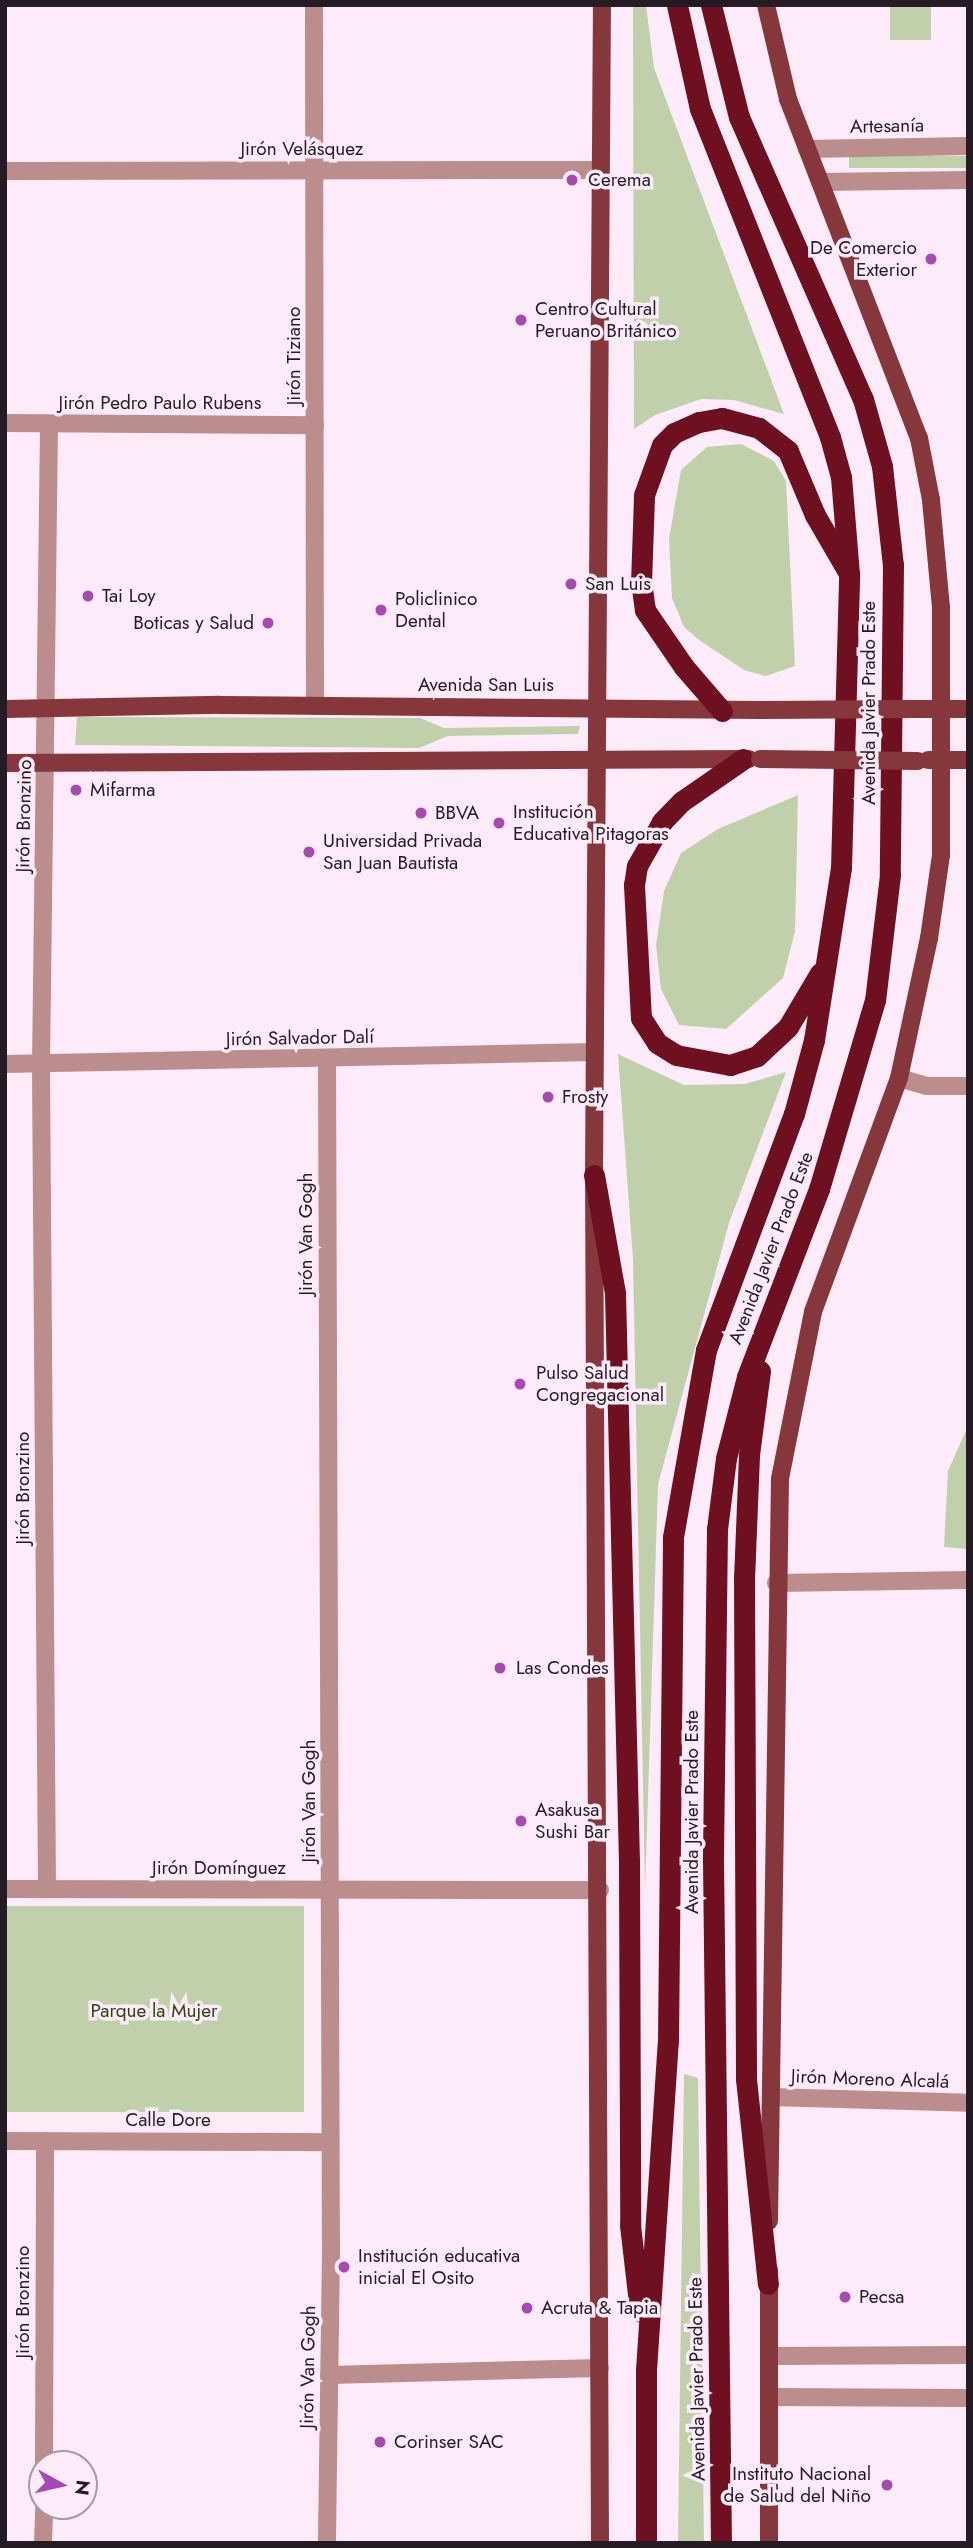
<!DOCTYPE html>
<html>
<head>
<meta charset="utf-8">
<style>
  body { margin:0 }
  #map { position:relative; width:973px; height:2548px; overflow:hidden; background:#fdebfa; font-family:Jost,sans-serif }
  div>[style] { position:absolute }
  .green>* { inset:0; background:#bfd0aa; transform-origin:0 0 }
  .minor>* { height:18px; margin:-9px; padding:0 9px; transform-origin:9px; border-radius:9px; background:#bb8d8d }
  .major>* { height:18px; margin:-9px; padding:0 9px; transform-origin:9px; border-radius:9px; background:#85373c }
  .highway>* { height:21px; margin:-10.5px; padding:0 10.5px; transform-origin:10.5px; border-radius:10.5px; background:#6f1020 }
  .major-bridge>* { height:18px; margin:-9px; padding:0 9px; transform-origin:9px; border-radius:9px; background:#85373c }
  .dots>* { width:19px; height:19px; translate:-50% -50%; box-sizing:border-box; border:4px solid #fdebfa; border-radius:50% }
  span { translate:-50% -50%; white-space:nowrap; text-align:center; line-height:1.15; -webkit-text-stroke:7px #fdebfa; paint-order:stroke }
  .street-label { font-size:19px; color:#251b24 }
  .poi-label { font-size:19px; color:#251b24 }
  .left { translate:0 -50%; text-align:left }
  .right { translate:-100% -50%; text-align:right }
  .park-label { font-size:19px; color:#30420f }
  .frame { position:absolute; inset:0; border:7px solid #251b24; pointer-events:none }
  .north { position:absolute; left:28px; top:2450px; width:70px; height:70px; box-sizing:border-box; background:#fdebfa; border:2px solid #a798a4; border-radius:50%; rotate:98deg; font-size:19px; font-weight:700; line-height:28px; text-align:center; color:#251b24 }
  .north::after { content:''; display:block; margin:auto; width:24px; height:32px; background:#a749b2; clip-path:polygon(50% 0,100% 100%,50% 72%,0 100%) }
</style>
</head>
<body>
<div id="map">
  <div class="green">
    <i style="clip-path:polygon(633px 5px,646px 5px,654px 68px,784px 414px,734px 400px,701px 399px,655px 415px,634px 429px)"></i>
    <i style="left:890px;top:5px;width:41px;height:35px"></i>
    <i style="left:849px;top:156px;width:119px;height:12px"></i>
    <i style="clip-path:polygon(741px 444px,774px 461px,786px 481px,795px 666px,766px 676px,744px 670px,699px 640px,684px 627px,672px 598px,669px 539px,681px 470px,707px 447px)"></i>
    <i style="clip-path:polygon(77px 717px,420px 718px,444px 728px,580px 726px,578px 734px,448px 736px,419px 748px,75px 745px)"></i>
    <i style="clip-path:polygon(798px 795px,795px 931px,783px 978px,726px 1029px,679px 1025px,661px 989px,656px 945px,664px 891px,681px 853px,718px 829px)"></i>
    <i style="clip-path:polygon(618px 1054px,684px 1085px,745px 1084px,786px 1072px,729px 1223px,658px 1484px,645px 1890px,633px 1259px)"></i>
    <i style="clip-path:polygon(968px 1426px,968px 1549px,944px 1547px,948px 1471px)"></i>
    <i style="left:304px;top:1906px;width:206px;height:299px;rotate:90deg"></i>
    <i style="clip-path:polygon(684px 2074px,698px 2078px,704px 2543px,678px 2543px)"></i>
  </div>
  <div class="minor">
    <i style="left:314px;top:5px;width:701px;rotate:89.92deg"></i>
    <i style="left:807px;top:149px;width:161px;rotate:-1.1deg"></i>
    <i style="left:5px;top:171px;width:594px;rotate:-0.1deg"></i>
    <i style="left:820px;top:182px;width:148px;rotate:-0.8deg"></i>
    <i style="left:5px;top:423px;width:310px;rotate:0.4deg"></i>
    <i style="left:327px;top:1059px;width:1192px;rotate:89.81deg"></i>
    <i style="left:331px;top:2251px;width:292px;rotate:90.8deg"></i>
    <i style="left:5px;top:1064px;width:590px;rotate:-1.17deg"></i>
    <i style="left:899px;top:1078px;width:29px;rotate:16deg"></i>
    <i style="left:927px;top:1086px;width:41px"></i>
    <i style="left:776px;top:1583px;width:192px;rotate:-0.9deg"></i>
    <i style="left:5px;top:1889px;width:595px;rotate:0.1deg"></i>
    <i style="left:47px;top:1889px;width:825px;rotate:-90.42deg"></i>
    <i style="left:41px;top:1064px;width:640px;rotate:-89.28deg"></i>
    <i style="left:771px;top:2097px;width:197px;rotate:1.7deg"></i>
    <i style="left:5px;top:2141px;width:325px;rotate:0.2deg"></i>
    <i style="left:770px;top:2356px;width:198px;rotate:-0.3deg"></i>
    <i style="left:329px;top:2375px;width:271px;rotate:-1.5deg"></i>
    <i style="left:772px;top:2397px;width:196px;rotate:0.3deg"></i>
    <i style="left:44px;top:2464px;width:323px;rotate:-89.8deg"></i>
    <i style="left:43px;top:2543px;width:37px;rotate:-88deg"></i>
  </div>
  <div class="major">
    <i style="left:766px;top:5px;width:97px;rotate:76.8deg"></i>
    <i style="left:788px;top:99px;width:363px;rotate:68.9deg"></i>
    <i style="left:919px;top:438px;width:63px;rotate:79deg"></i>
    <i style="left:931px;top:500px;width:107px;rotate:84.7deg"></i>
    <i style="left:941px;top:607px;width:248px;rotate:90deg"></i>
    <i style="left:941px;top:855px;width:84px;rotate:98.2deg"></i>
    <i style="left:929px;top:938px;width:143px;rotate:102.1deg"></i>
    <i style="left:899px;top:1078px;width:249px;rotate:110.2deg"></i>
    <i style="left:813px;top:1312px;width:170px;rotate:101.2deg"></i>
    <i style="left:780px;top:1479px;width:742px;rotate:90.85deg"></i>
    <i style="left:5px;top:709px;width:215px;rotate:-1.1deg"></i>
    <i style="left:220px;top:705px;width:539px;rotate:0.53deg"></i>
    <i style="left:913px;top:709px;width:55px"></i>
    <i style="left:928px;top:760px;width:40px"></i>
    <i style="left:5px;top:763px;width:744px;rotate:-0.31deg"></i>
    <i style="left:769px;top:2270px;width:273px;rotate:90deg"></i>
    <i style="left:600px;top:2543px;width:1368px;rotate:-90.25deg"></i>
    <i style="left:594px;top:1175px;width:1170px;rotate:-89.61deg"></i>
  </div>
  <div class="highway">
    <i style="left:711px;top:5px;width:115px;rotate:76deg"></i>
    <i style="left:739px;top:117px;width:308px;rotate:66.3deg"></i>
    <i style="left:863px;top:399px;width:70px;rotate:74.2deg"></i>
    <i style="left:882px;top:466px;width:100px;rotate:83.7deg"></i>
    <i style="left:893px;top:565px;width:310px;rotate:90.6deg"></i>
    <i style="left:890px;top:875px;width:126px;rotate:96.8deg"></i>
    <i style="left:875px;top:1000px;width:197px;rotate:106.5deg"></i>
    <i style="left:819px;top:1189px;width:201px;rotate:111deg"></i>
    <i style="left:747px;top:1377px;width:84px;rotate:104.5deg"></i>
    <i style="left:726px;top:1458px;width:72px;rotate:97.2deg"></i>
    <i style="left:717px;top:1529px;width:332px;rotate:90.7deg"></i>
    <i style="left:713px;top:1861px;width:682px;rotate:89.33deg"></i>
    <i style="left:722px;top:711px;width:58px;rotate:-130.8deg"></i>
    <i style="left:684px;top:667px;width:69px;rotate:-124.4deg"></i>
    <i style="left:645px;top:610px;width:27px;rotate:-98deg"></i>
    <i style="left:641px;top:583px;width:88px;rotate:-88deg"></i>
    <i style="left:644px;top:495px;width:53px;rotate:-70.2deg"></i>
    <i style="left:662px;top:445px;width:17px;rotate:-45deg"></i>
    <i style="left:674px;top:433px;width:27px;rotate:-24deg"></i>
    <i style="left:699px;top:422px;width:23px;rotate:-10deg"></i>
    <i style="left:722px;top:418px;width:38px;rotate:15deg"></i>
    <i style="left:759px;top:428px;width:37px;rotate:38deg"></i>
    <i style="left:788px;top:451px;width:69px;rotate:67.1deg"></i>
    <i style="left:815px;top:515px;width:66px;rotate:59.9deg"></i>
    <i style="left:743px;top:759px;width:75px;rotate:145.3deg"></i>
    <i style="left:681px;top:802px;width:28px;rotate:134deg"></i>
    <i style="left:662px;top:822px;width:51px;rotate:119.6deg"></i>
    <i style="left:637px;top:866px;width:19px;rotate:99deg"></i>
    <i style="left:634px;top:885px;width:133px;rotate:87deg"></i>
    <i style="left:641px;top:1018px;width:30px;rotate:57deg"></i>
    <i style="left:657px;top:1043px;width:22px;rotate:32deg"></i>
    <i style="left:676px;top:1055px;width:55px;rotate:10.5deg"></i>
    <i style="left:730px;top:1065px;width:28px;rotate:-18deg"></i>
    <i style="left:757px;top:1056px;width:42px;rotate:-43.1deg"></i>
    <i style="left:788px;top:1027px;width:63px;rotate:-59.3deg"></i>
    <i style="left:594px;top:1175px;width:120px;rotate:79.9deg"></i>
    <i style="left:615px;top:1293px;width:568px;rotate:88.59deg"></i>
    <i style="left:629px;top:1861px;width:364px;rotate:89.8deg"></i>
    <i style="left:630px;top:2225px;width:87px;rotate:83.4deg"></i>
    <i style="left:760px;top:1371px;width:85px;rotate:97.5deg"></i>
    <i style="left:749px;top:1455px;width:122px;rotate:92.3deg"></i>
    <i style="left:744px;top:1577px;width:502px;rotate:89.77deg"></i>
    <i style="left:746px;top:2079px;width:206px;rotate:83.9deg"></i>
    <i style="left:646px;top:2543px;width:173px;rotate:-90deg"></i>
    <i style="left:646px;top:2370px;width:330px;rotate:-86.2deg"></i>
    <i style="left:668px;top:2041px;width:504px;rotate:-89.43deg"></i>
    <i style="left:673px;top:1537px;width:190px;rotate:-80deg"></i>
    <i style="left:706px;top:1350px;width:252px;rotate:-69.6deg"></i>
    <i style="left:794px;top:1114px;width:77px;rotate:-74.9deg"></i>
    <i style="left:814px;top:1040px;width:174px;rotate:-81.1deg"></i>
    <i style="left:841px;top:868px;width:294px;rotate:-88.4deg"></i>
    <i style="left:849px;top:574px;width:97px;rotate:-94.7deg"></i>
    <i style="left:841px;top:477px;width:41px;rotate:-105.4deg"></i>
    <i style="left:830px;top:437px;width:353px;rotate:-111.6deg"></i>
    <i style="left:700px;top:109px;width:107px;rotate:-102.5deg"></i>
  </div>
  <div class="major-bridge">
    <i style="left:759px;top:710px;width:154px;rotate:-0.4deg"></i>
    <i style="left:760px;top:759px;width:158px;rotate:0.7deg"></i>
  </div>
  <div class="dots">
    <i style="left:572px;top:180px;background:#a749b2"></i>
    <i style="left:931px;top:259px;background:#a749b2"></i>
    <i style="left:521px;top:320px;background:#a749b2"></i>
    <i style="left:571px;top:584px;background:#a749b2"></i>
    <i style="left:88px;top:596px;background:#a749b2"></i>
    <i style="left:381px;top:610px;background:#a749b2"></i>
    <i style="left:268px;top:623px;background:#a749b2"></i>
    <i style="left:76px;top:790px;background:#a749b2"></i>
    <i style="left:421px;top:813px;background:#a749b2"></i>
    <i style="left:499px;top:823px;background:#a749b2"></i>
    <i style="left:309px;top:852px;background:#a749b2"></i>
    <i style="left:548px;top:1097px;background:#a749b2"></i>
    <i style="left:520px;top:1384px;background:#a749b2"></i>
    <i style="left:500px;top:1668px;background:#a749b2"></i>
    <i style="left:521px;top:1821px;background:#a749b2"></i>
    <i style="left:344px;top:2267px;background:#a749b2"></i>
    <i style="left:845px;top:2297px;background:#a749b2"></i>
    <i style="left:527px;top:2308px;background:#a749b2"></i>
    <i style="left:380px;top:2442px;background:#a749b2"></i>
    <i style="left:887px;top:2485px;background:#a749b2"></i>
  </div>
  <div class="street-label">
    <span style="left:887px;top:126px;rotate:-1deg">Artesanía</span>
    <span style="left:302px;top:149px">Jirón Velásquez</span>
    <span style="left:294px;top:356px;rotate:-90deg">Jirón Tiziano</span>
    <span style="left:160px;top:403px">Jirón Pedro Paulo Rubens</span>
    <span style="left:486px;top:685px">Avenida San Luis</span>
    <span style="left:869px;top:703px;rotate:-90deg">Avenida Javier Prado Este</span>
    <span style="left:24px;top:816px;rotate:-89deg">Jirón Bronzino</span>
    <span style="left:300px;top:1038px;rotate:-1deg">Jirón Salvador Dalí</span>
    <span style="left:306px;top:1234px;rotate:-90deg">Jirón Van Gogh</span>
    <span style="left:771px;top:1248px;rotate:-69deg">Avenida Javier Prado Este</span>
    <span style="left:23px;top:1488px;rotate:-90deg">Jirón Bronzino</span>
    <span style="left:309px;top:1801px;rotate:-90deg">Jirón Van Gogh</span>
    <span style="left:692px;top:1812px;rotate:-90deg">Avenida Javier Prado Este</span>
    <span style="left:219px;top:1868px">Jirón Domínguez</span>
    <span style="left:870px;top:2079px;rotate:2deg">Jirón Moreno Alcalá</span>
    <span style="left:168px;top:2120px">Calle Dore</span>
    <span style="left:23px;top:2302px;rotate:-90deg">Jirón Bronzino</span>
    <span style="left:308px;top:2367px;rotate:-89deg">Jirón Van Gogh</span>
    <span style="left:697px;top:2379px;rotate:-91deg">Avenida Javier Prado Este</span>
  </div>
  <div class="poi-label">
    <span class="left" style="left:588px;top:180px">Cerema</span>
    <span class="right" style="left:917px;top:259px">De Comercio<br>Exterior</span>
    <span class="left" style="left:535px;top:320px">Centro Cultural<br>Peruano Británico</span>
    <span class="left" style="left:585px;top:584px">San Luis</span>
    <span class="left" style="left:102px;top:596px">Tai Loy</span>
    <span class="left" style="left:395px;top:610px">Policlinico<br>Dental</span>
    <span class="right" style="left:254px;top:623px">Boticas y Salud</span>
    <span class="left" style="left:90px;top:790px">Mifarma</span>
    <span class="left" style="left:513px;top:823px">Institución<br>Educativa Pitagoras</span>
    <span class="left" style="left:435px;top:813px">BBVA</span>
    <span class="left" style="left:323px;top:852px">Universidad Privada<br>San Juan Bautista</span>
    <span class="left" style="left:562px;top:1097px">Frosty</span>
    <span class="left" style="left:536px;top:1384px">Pulso Salud<br>Congregacional</span>
    <span class="left" style="left:516px;top:1668px">Las Condes</span>
    <span class="left" style="left:535px;top:1821px">Asakusa<br>Sushi Bar</span>
    <span class="left" style="left:358px;top:2267px">Institución educativa<br>inicial El Osito</span>
    <span class="left" style="left:859px;top:2297px">Pecsa</span>
    <span class="left" style="left:541px;top:2308px">Acruta &amp; Tapia</span>
    <span class="left" style="left:394px;top:2442px">Corinser SAC</span>
    <span class="right" style="left:871px;top:2485px">Instituto Nacional<br>de Salud del Niño</span>
  </div>
  <div class="park-label">
    <span style="left:154px;top:2011px">Parque la Mujer</span>
  </div>
  <div class="frame"></div>
  <div class="north">N</div>
</div>
</body>
</html>
